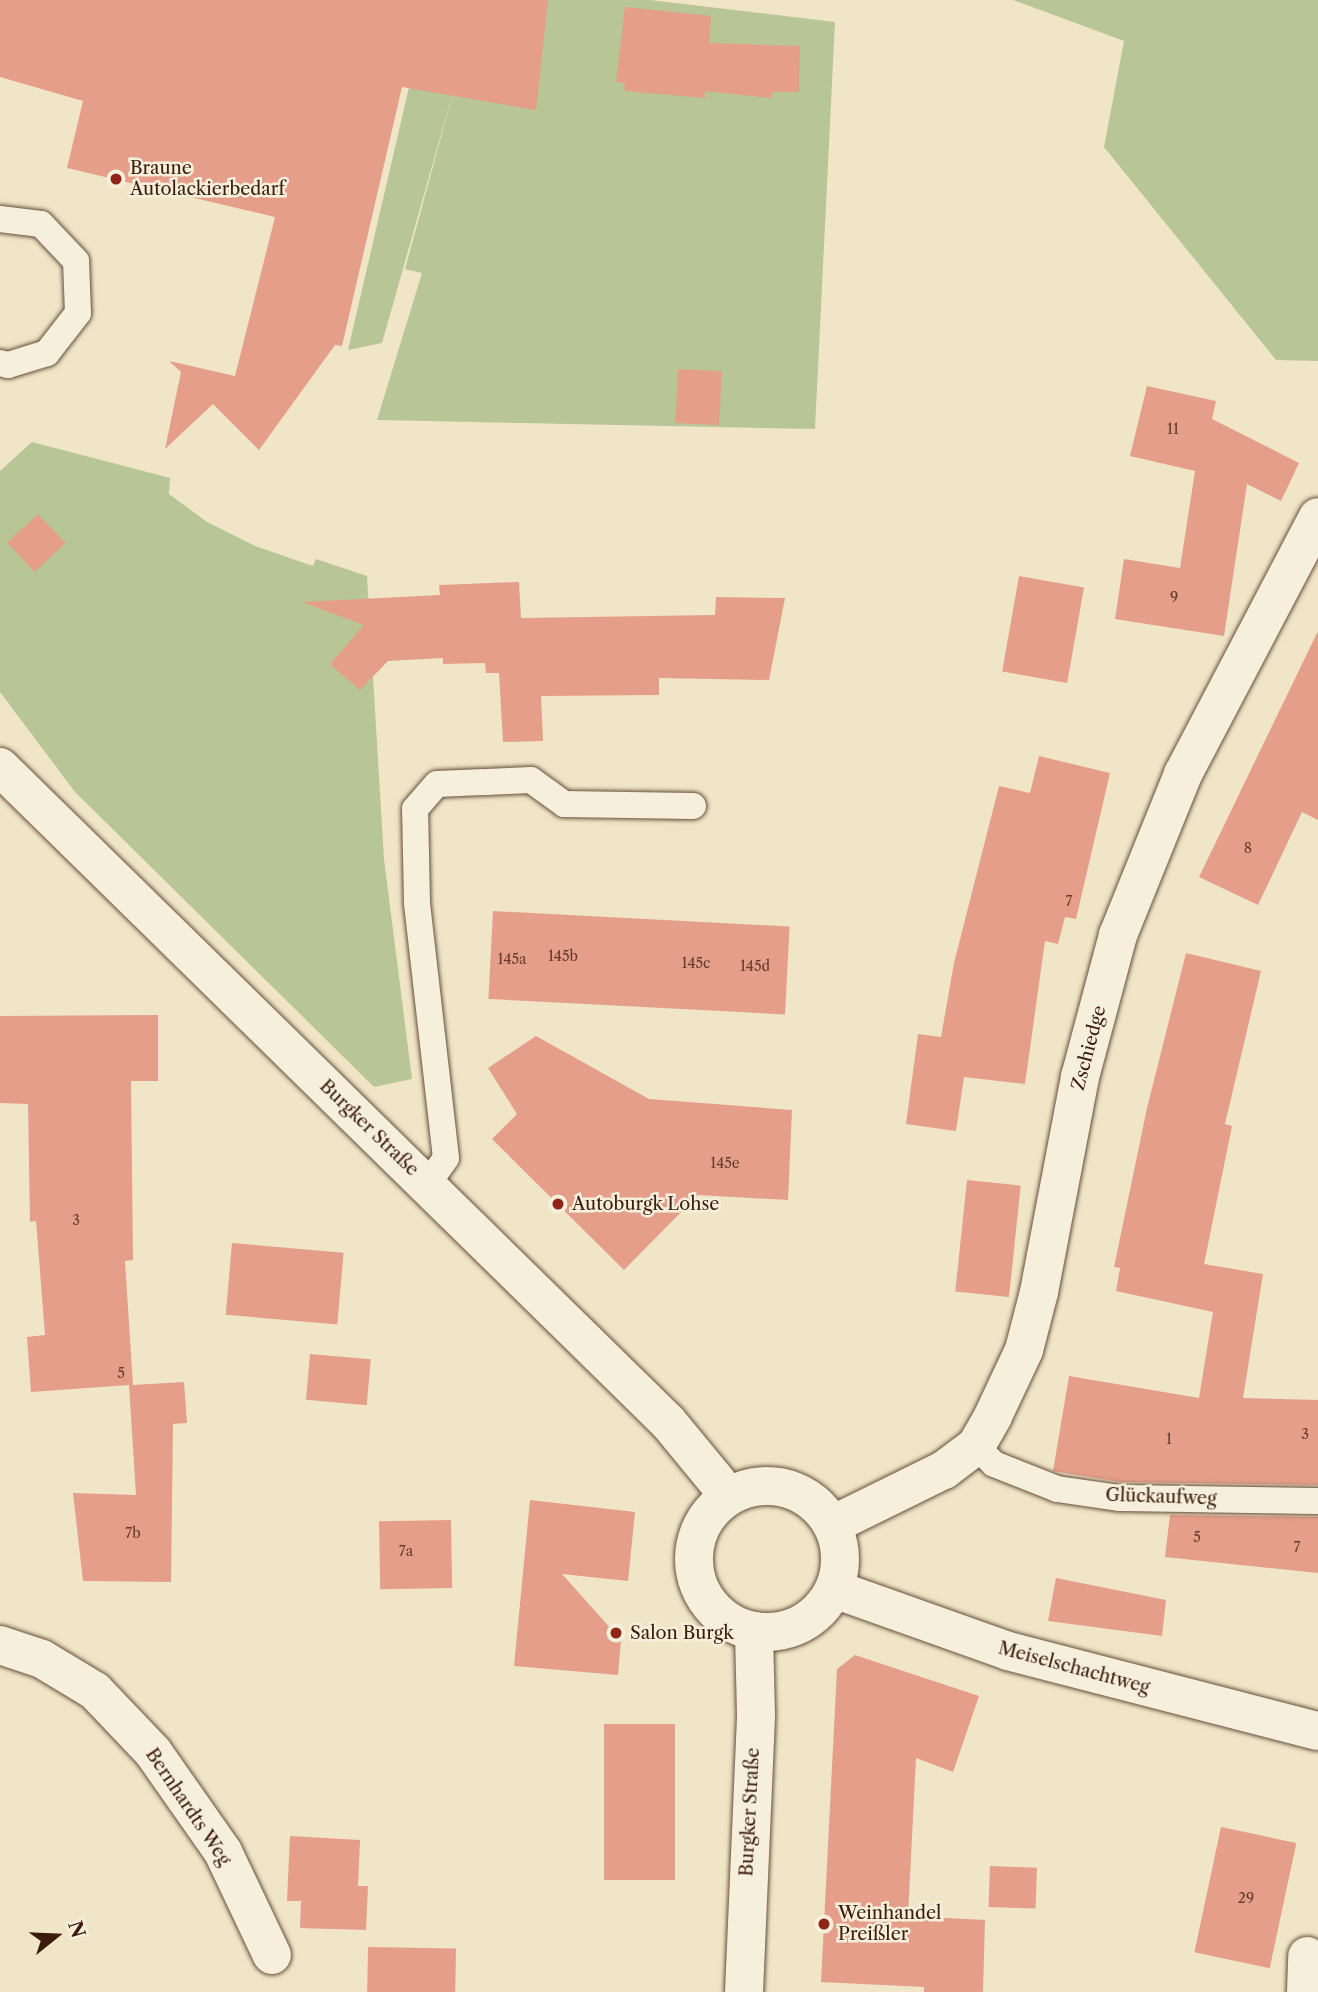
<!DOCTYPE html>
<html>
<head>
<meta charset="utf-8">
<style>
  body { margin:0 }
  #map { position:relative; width:1318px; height:1992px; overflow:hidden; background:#f0e6c7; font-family:"Libre Caslon Text",serif }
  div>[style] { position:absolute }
  .green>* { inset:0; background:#b8c597 }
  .building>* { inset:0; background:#e49e8a; transform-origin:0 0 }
  .roads { filter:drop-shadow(0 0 2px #684e3b) drop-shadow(0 0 2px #684e3b) }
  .service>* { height:26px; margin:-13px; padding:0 13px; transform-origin:13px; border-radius:13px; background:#f5efdb }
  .minor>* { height:38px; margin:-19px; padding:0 19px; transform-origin:19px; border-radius:19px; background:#f5efdb }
  .secondary>* { height:38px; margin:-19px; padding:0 19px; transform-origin:19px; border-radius:19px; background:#f5efdb }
  .secondary>.ring { margin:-19px; padding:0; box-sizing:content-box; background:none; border:38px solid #f5efdb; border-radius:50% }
  .dots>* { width:19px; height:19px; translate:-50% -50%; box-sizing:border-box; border:4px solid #f5efdb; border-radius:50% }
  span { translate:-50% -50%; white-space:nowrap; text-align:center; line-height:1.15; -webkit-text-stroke:5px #f5efdb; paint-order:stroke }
  .number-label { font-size:14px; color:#653c2c }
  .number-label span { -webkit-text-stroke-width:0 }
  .poi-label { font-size:18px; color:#3b1b0c }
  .left { translate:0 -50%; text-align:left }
  .street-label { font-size:18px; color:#3b1b0c }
  .north { position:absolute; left:21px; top:1901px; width:70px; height:70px; -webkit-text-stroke:5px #f5efdb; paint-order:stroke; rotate:72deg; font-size:19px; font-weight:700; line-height:28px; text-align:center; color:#3b1b0c }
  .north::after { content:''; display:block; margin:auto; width:24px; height:32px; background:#3b1b0c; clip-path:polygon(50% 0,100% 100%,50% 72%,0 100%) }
</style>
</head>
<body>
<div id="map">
  <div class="green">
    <i style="clip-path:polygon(456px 0,650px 0,835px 22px,815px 429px,377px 420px,422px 273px,405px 269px,457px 78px,382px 343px,348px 350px,423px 27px)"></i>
    <i style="clip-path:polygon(1013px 0,1318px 0,1318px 361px,1276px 360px,1104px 147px,1124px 41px)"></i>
    <i style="clip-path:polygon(32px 442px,170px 478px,169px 494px,207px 522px,255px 546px,313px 566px,316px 559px,367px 576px,384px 859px,412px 1079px,374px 1087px,75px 792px,0 692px,0 471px)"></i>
  </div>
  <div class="building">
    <i style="clip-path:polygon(0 0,548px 0,536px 110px,402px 87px,342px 346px,335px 345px,259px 450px,213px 404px,165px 449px,181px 372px,169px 361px,235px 376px,275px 217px,67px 168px,83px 101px,0 77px)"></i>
    <i style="clip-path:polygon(625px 7px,711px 16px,709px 43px,800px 46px,799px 92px,772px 92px,771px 98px,705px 91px,705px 98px,625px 91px,624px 83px,616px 82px)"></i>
    <i style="left:678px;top:369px;width:44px;height:54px;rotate:3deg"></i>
    <i style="clip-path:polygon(1147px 386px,1216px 401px,1212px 419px,1299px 463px,1281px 501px,1247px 484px,1224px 636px,1115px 619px,1124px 559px,1180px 568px,1195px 471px,1130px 456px)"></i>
    <i style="left:38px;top:514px;width:40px;height:42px;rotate:47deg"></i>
    <i style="left:1019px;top:576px;width:66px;height:97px;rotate:10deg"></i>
    <i style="clip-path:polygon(519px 582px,521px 618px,715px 615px,716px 597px,785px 598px,769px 680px,659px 678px,659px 695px,541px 696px,543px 741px,503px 742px,499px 673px,486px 673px,485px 663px,443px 664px,443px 658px,388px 661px,360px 690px,330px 664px,364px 625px,302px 602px,440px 595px,439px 585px)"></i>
    <i style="clip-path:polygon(1318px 631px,1318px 820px,1302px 812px,1258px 905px,1199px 877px)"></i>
    <i style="clip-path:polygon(1039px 756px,1110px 773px,1076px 919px,1065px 917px,1058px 944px,1045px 941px,1025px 1084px,964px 1077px,956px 1131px,906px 1124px,918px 1034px,941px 1037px,954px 963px,999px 786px,1030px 793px)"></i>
    <i style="left:493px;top:911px;width:297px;height:88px;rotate:3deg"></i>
    <i style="clip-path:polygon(1186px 953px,1261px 971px,1225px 1124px,1232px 1126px,1204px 1264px,1263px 1274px,1243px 1398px,1318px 1400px,1318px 1485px,1121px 1482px,1053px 1471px,1069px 1376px,1199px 1398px,1213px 1312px,1116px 1291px,1120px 1268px,1114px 1267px,1147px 1108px)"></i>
    <i style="clip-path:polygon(158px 1015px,158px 1081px,131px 1081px,133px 1260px,125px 1261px,133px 1385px,184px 1382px,187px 1423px,173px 1424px,171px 1582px,83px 1581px,73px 1493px,136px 1495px,129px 1385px,31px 1392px,27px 1337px,45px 1335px,36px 1221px,30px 1222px,28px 1104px,0 1103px,0 1016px)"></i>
    <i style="clip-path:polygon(536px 1036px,649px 1099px,792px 1110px,788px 1200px,698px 1195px,624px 1270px,492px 1139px,517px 1114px,488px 1068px)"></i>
    <i style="left:967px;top:1180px;width:54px;height:112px;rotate:6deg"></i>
    <i style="left:232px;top:1243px;width:112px;height:72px;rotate:5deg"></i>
    <i style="left:310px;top:1354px;width:61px;height:46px;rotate:5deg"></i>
    <i style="clip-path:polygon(530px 1500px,635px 1512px,628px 1581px,562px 1574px,621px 1640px,618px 1675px,514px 1666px)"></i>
    <i style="clip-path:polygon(1170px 1515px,1318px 1517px,1318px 1573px,1165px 1557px)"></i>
    <i style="left:451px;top:1520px;width:68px;height:72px;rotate:89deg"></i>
    <i style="clip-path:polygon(1056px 1578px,1166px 1600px,1162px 1636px,1048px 1621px)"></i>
    <i style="clip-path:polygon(855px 1655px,979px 1696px,953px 1772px,916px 1758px,908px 1916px,985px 1920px,983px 1992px,924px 1992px,924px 1987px,821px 1982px,837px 1669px)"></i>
    <i style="left:675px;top:1724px;width:156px;height:71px;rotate:90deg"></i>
    <i style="left:1221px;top:1827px;width:77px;height:128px;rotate:12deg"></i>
    <i style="clip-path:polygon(290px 1836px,360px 1840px,358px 1886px,368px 1886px,366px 1930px,300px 1928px,301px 1901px,287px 1901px)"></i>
    <i style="left:990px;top:1866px;width:47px;height:41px;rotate:2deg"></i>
    <i style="left:368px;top:1947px;width:88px;height:45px;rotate:1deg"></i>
  </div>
  <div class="roads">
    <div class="service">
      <i style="left:0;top:219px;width:41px;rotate:7deg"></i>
      <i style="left:41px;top:224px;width:51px;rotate:46.6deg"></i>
      <i style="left:76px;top:261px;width:52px;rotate:87.8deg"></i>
      <i style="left:78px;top:313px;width:51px;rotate:127.8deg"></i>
      <i style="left:47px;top:353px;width:41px;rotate:162.9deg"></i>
      <i style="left:8px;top:365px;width:8px;rotate:-166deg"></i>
      <i style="left:427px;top:1185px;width:33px;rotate:-55deg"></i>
      <i style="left:446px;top:1158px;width:258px;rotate:-96.5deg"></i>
      <i style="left:417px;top:902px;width:93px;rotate:-91.2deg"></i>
      <i style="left:415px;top:809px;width:33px;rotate:-49deg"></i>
      <i style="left:437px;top:784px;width:94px;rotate:-2.4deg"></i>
      <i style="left:531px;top:780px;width:41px;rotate:36deg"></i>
      <i style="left:564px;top:804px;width:129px;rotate:0.9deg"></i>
      <i style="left:976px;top:1446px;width:25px;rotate:45deg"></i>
      <i style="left:994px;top:1464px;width:68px;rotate:21.6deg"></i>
      <i style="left:1057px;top:1489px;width:64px;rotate:8.1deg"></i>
      <i style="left:1120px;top:1498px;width:198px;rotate:0.9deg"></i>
    </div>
    <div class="minor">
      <i style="left:832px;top:1525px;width:125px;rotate:-26.2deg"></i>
      <i style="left:944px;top:1470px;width:40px;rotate:-37deg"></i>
      <i style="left:976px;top:1446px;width:34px;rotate:-60deg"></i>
      <i style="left:993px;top:1416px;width:73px;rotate:-64.8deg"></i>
      <i style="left:1024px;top:1350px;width:60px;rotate:-75.5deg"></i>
      <i style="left:1039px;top:1292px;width:219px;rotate:-79.2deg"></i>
      <i style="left:1080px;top:1077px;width:147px;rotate:-75deg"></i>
      <i style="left:1118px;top:935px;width:174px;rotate:-68deg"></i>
      <i style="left:1183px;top:774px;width:290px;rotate:-62.3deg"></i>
      <i style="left:834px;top:1589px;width:185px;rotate:19.6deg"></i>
      <i style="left:1008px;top:1651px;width:320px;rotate:14.5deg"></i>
      <i style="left:0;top:1645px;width:44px;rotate:18.4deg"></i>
      <i style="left:42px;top:1659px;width:62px;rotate:31.1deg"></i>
      <i style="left:95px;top:1691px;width:84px;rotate:46.4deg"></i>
      <i style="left:153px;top:1752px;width:122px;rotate:55deg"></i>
      <i style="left:223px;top:1852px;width:114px;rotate:64.6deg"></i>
      <i style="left:1306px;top:1992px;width:36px;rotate:-88deg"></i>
    </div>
    <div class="secondary">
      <i style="left:0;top:767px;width:936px;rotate:44.44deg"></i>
      <i style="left:668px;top:1422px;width:96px;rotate:50.5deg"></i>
      <i class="ring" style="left:694px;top:1486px;width:108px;height:108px"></i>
      <i style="left:744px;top:1992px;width:277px;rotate:-87.5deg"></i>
      <i style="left:756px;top:1715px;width:84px;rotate:-91.4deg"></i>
    </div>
  </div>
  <div class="dots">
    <i style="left:116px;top:179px;background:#8f2418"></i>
    <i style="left:558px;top:1204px;background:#8f2418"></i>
    <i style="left:616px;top:1633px;background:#8f2418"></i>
    <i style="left:824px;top:1924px;background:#8f2418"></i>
  </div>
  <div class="number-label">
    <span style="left:1173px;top:429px">11</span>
    <span style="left:1174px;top:597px">9</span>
    <span style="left:1248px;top:848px">8</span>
    <span style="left:1069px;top:901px">7</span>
    <span style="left:563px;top:956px">145b</span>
    <span style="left:512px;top:959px">145a</span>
    <span style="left:696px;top:963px">145c</span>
    <span style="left:755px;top:966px">145d</span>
    <span style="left:725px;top:1163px">145e</span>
    <span style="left:76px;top:1220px">3</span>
    <span style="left:121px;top:1373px">5</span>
    <span style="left:1305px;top:1434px">3</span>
    <span style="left:1169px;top:1439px">1</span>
    <span style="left:133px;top:1533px">7b</span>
    <span style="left:1197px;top:1537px">5</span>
    <span style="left:1297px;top:1547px">7</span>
    <span style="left:406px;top:1551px">7a</span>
    <span style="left:1246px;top:1898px">29</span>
  </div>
  <div class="poi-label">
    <span class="left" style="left:130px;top:179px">Braune<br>Autolackierbedarf</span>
    <span class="left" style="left:572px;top:1204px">Autoburgk Lohse</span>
    <span class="left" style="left:630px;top:1633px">Salon Burgk</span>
    <span class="left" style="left:838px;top:1924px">Weinhandel<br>Preißler</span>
  </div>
  <div class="street-label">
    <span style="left:1089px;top:1048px;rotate:-75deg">Zschiedge</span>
    <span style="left:369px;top:1128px;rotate:44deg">Burgker Straße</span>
    <span style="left:1161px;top:1497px;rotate:2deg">Glückaufweg</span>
    <span style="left:1074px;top:1668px;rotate:15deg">Meiselschachtweg</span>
    <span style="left:188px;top:1807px;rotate:56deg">Bernhardts Weg</span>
    <span style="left:750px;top:1812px;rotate:-87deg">Burgker Straße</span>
  </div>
  <div class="north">N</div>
</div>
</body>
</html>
